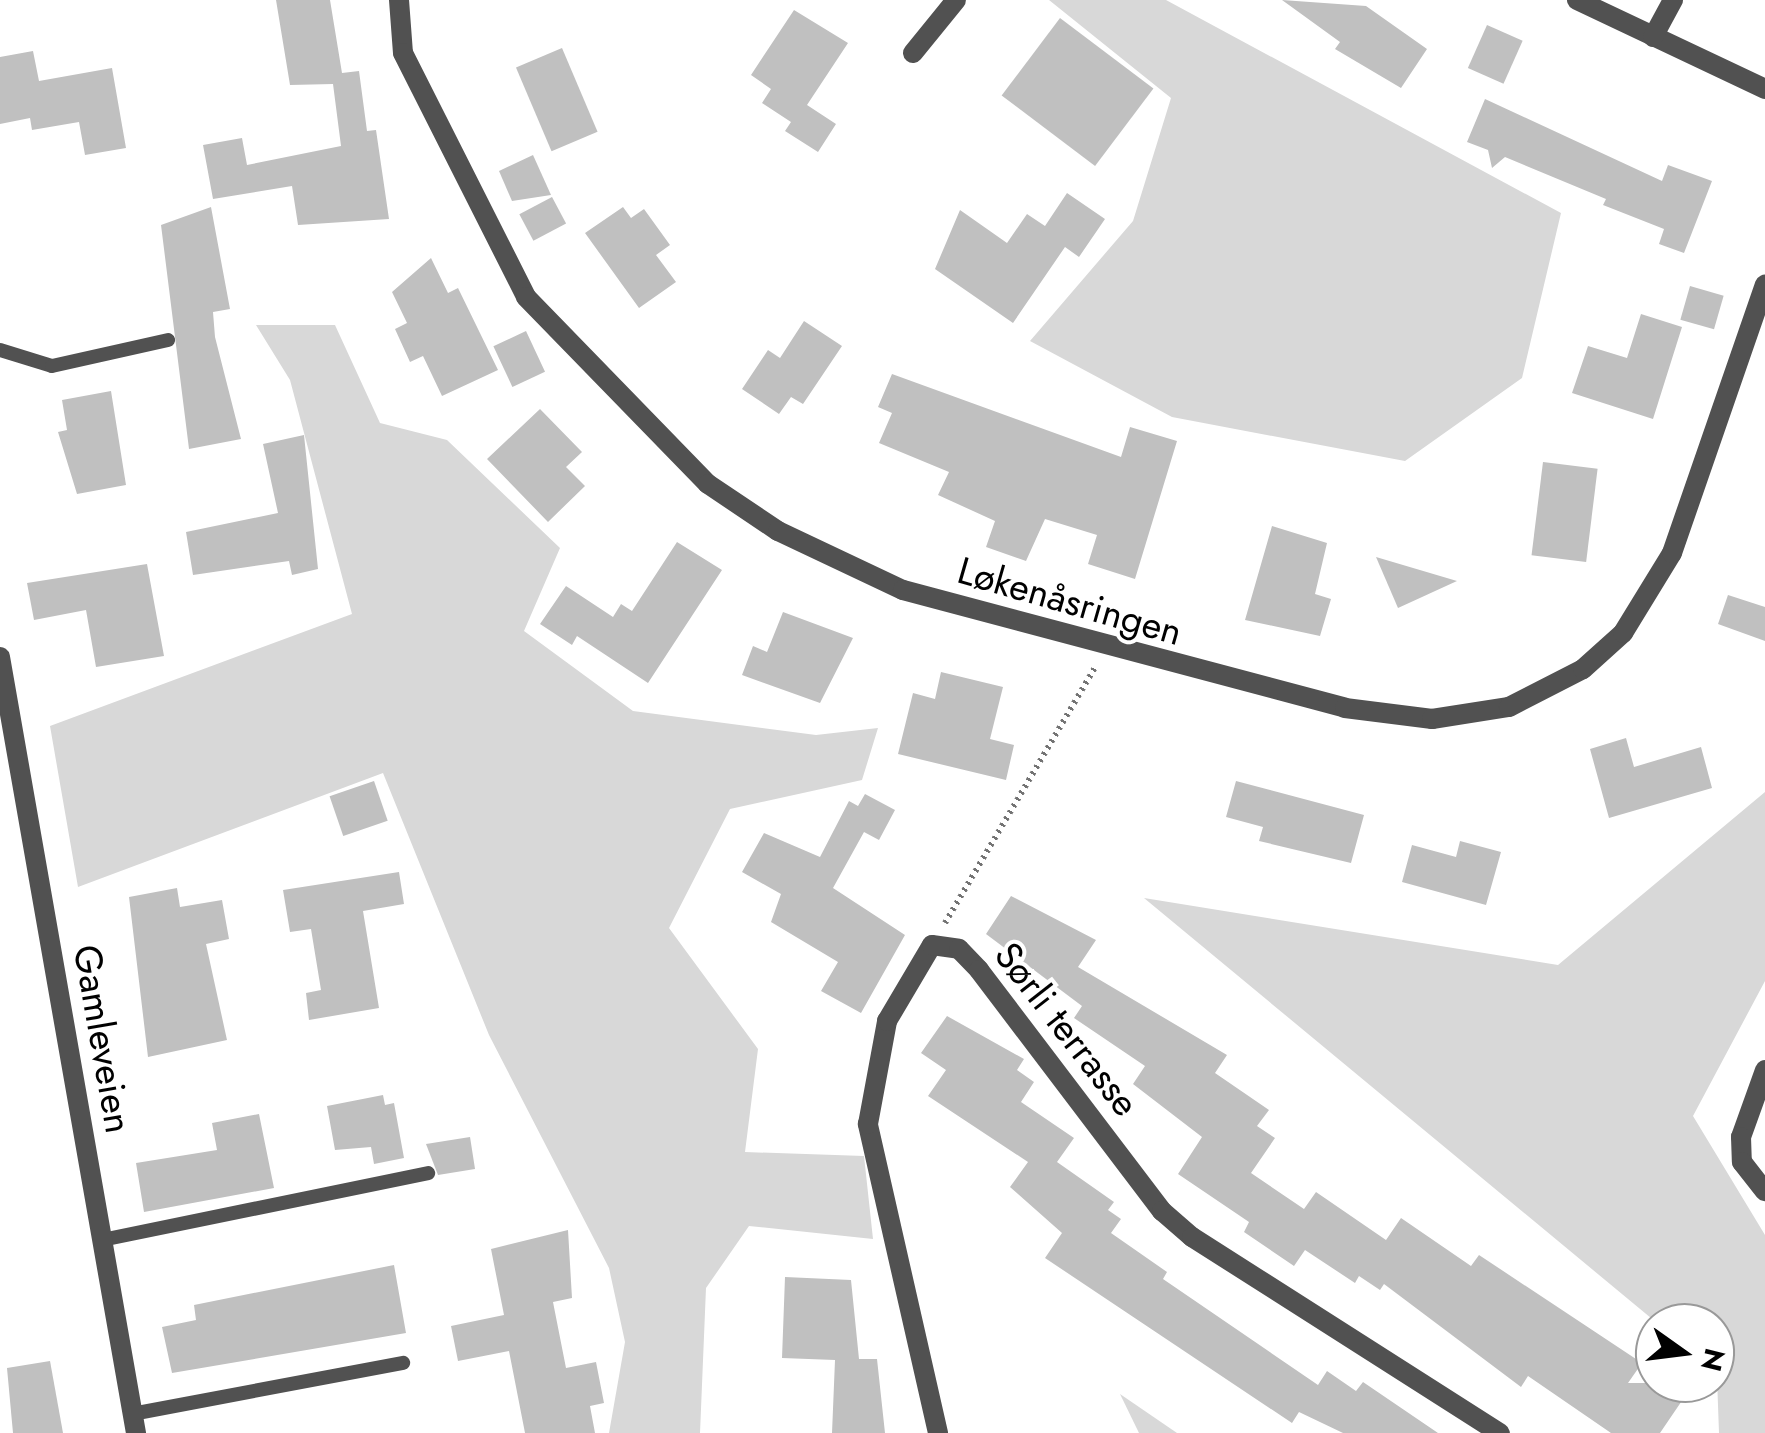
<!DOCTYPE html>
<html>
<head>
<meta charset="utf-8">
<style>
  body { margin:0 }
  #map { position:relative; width:1765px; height:1433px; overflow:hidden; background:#fff; font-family:Jost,sans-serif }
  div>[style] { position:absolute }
  .green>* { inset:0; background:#d8d8d8 }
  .building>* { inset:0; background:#c0c0c0; transform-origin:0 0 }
  .path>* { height:6px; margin-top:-3px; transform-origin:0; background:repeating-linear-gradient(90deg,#737373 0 2.5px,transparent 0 7.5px) }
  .service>* { height:14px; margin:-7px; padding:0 7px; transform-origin:7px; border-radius:7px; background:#515151 }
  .minor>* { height:20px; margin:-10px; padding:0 10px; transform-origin:10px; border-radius:10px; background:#515151 }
  .tertiary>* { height:20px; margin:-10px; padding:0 10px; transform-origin:10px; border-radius:10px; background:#515151 }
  span { translate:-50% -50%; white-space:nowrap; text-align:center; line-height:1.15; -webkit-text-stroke:8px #fff; paint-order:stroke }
  .street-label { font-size:38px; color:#000 }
  .north { position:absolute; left:1635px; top:1303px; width:100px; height:100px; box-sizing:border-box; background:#fff; border:2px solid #999; border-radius:50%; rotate:104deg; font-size:28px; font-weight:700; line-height:40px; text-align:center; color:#000 }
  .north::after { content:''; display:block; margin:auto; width:35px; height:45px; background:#000; clip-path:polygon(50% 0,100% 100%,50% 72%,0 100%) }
</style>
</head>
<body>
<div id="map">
  <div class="green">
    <i style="clip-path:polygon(1049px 0,1166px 0,1561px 213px,1522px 378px,1405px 461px,1172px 417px,1030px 341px,1133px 221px,1171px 98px)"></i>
    <i style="clip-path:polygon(256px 325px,335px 325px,380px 423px,447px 440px,560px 548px,524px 631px,633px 711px,816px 735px,878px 728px,862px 780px,730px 809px,669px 928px,758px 1049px,745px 1152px,864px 1156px,873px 1239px,749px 1226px,706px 1288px,700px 1433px,609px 1433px,625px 1342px,609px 1268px,489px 1035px,383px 773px,78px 887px,50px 726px,352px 614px,290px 380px)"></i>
    <i style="clip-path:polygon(1765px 792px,1765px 981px,1693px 1116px,1765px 1235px,1765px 1433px,1719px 1433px,1715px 1323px,1657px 1323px,1144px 898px,1558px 965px)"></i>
    <i style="clip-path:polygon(1120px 1394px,1177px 1433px,1139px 1433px)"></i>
  </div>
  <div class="building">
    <i style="clip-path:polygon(276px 0,330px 0,342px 73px,359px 71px,367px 131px,376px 130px,389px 219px,298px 225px,292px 186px,213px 199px,203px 145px,242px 138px,247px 165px,341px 146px,333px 84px,290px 85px)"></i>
    <i style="clip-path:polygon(1282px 0,1366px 6px,1427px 49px,1401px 88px,1335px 49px,1340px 42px)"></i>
    <i style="clip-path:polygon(794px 10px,848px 43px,807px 105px,836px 124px,818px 152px,785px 131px,791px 122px,762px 103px,771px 89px,751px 75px)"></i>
    <i style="left:1060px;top:18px;width:117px;height:97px;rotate:37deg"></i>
    <i style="left:1487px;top:25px;width:39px;height:47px;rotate:24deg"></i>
    <i style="left:562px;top:48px;width:91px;height:50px;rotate:67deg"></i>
    <i style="clip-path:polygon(33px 51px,39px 81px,112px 68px,126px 148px,85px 155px,79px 122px,32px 130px,30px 118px,0 124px,0 57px)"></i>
    <i style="clip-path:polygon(1485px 99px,1662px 181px,1668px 165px,1712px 181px,1684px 253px,1659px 244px,1664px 229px,1603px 205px,1606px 199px,1505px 157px,1492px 168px,1488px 150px,1467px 142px)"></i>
    <i style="clip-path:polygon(533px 155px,551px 195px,512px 201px,499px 171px)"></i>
    <i style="clip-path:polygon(1067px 193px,1105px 219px,1079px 257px,1065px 247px,1013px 323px,935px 269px,960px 210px,1007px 243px,1027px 214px,1045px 226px)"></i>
    <i style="left:552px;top:197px;width:30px;height:37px;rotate:62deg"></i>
    <i style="clip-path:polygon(211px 207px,230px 309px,213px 312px,215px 337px,241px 439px,189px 449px,161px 225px)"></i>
    <i style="clip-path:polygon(623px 207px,631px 218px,644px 209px,670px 245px,656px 255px,676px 282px,639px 308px,585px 233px)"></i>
    <i style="clip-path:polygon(431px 258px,448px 293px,458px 288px,498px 370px,442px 396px,423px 356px,410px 362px,395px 329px,407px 323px,392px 292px)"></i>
    <i style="left:1690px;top:286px;width:35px;height:35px;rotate:16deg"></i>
    <i style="clip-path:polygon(1641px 314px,1682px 327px,1653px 419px,1572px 393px,1588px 346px,1627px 358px)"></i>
    <i style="clip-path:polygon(804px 321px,842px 346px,803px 404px,791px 397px,779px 414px,742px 389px,768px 350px,780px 358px)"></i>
    <i style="left:526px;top:331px;width:45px;height:36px;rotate:65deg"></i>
    <i style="clip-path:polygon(892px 374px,1121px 457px,1130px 427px,1177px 441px,1135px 579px,1088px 564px,1097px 535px,1045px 519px,1026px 561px,986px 547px,995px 521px,938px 495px,949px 472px,879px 443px,892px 413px,878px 407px)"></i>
    <i style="clip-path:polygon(111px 391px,126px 485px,77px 494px,58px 432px,67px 430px,62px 400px)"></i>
    <i style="clip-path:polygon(540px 409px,582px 452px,566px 467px,585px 486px,548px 522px,487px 459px)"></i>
    <i style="clip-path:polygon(304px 435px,318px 569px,292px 575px,289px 561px,193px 575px,186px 532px,278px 513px,263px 444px)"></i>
    <i style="left:1543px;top:462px;width:55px;height:94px;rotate:7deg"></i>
    <i style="clip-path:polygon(1272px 526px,1327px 543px,1315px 594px,1331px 599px,1320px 636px,1245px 620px)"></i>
    <i style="clip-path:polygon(677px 542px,722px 570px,648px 683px,577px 636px,572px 645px,540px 624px,566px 586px,613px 617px,621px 604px,632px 611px)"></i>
    <i style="clip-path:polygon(1376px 557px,1457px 581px,1398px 608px)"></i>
    <i style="clip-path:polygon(147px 564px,164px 656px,96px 667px,86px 610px,34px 620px,27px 583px)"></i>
    <i style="clip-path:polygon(1728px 595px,1765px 607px,1765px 641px,1718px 624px)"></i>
    <i style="clip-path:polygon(783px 612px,853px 638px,820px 703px,742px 675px,753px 646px,767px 652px)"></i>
    <i style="clip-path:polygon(941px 672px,1003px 687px,990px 739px,1014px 745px,1006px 780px,898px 754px,913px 693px,935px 699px)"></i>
    <i style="clip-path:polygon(1626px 738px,1634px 767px,1701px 747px,1712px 788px,1609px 818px,1590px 749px)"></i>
    <i style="left:374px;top:781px;width:42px;height:47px;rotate:71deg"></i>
    <i style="clip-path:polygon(1236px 781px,1364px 815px,1351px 863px,1259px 841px,1263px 827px,1226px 817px)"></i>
    <i style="clip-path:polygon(865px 794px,895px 810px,879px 840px,864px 832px,833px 888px,905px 935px,861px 1013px,821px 991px,838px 962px,771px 922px,781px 894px,742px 872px,764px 833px,820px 857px,849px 801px,858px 806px)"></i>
    <i style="clip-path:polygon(1460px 841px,1501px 852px,1486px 905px,1402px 882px,1412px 845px,1456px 857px)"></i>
    <i style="clip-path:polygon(399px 872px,404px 904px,363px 911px,379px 1008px,309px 1020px,306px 993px,321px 990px,311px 929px,290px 932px,283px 890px)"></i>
    <i style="clip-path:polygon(177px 888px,180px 907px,222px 900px,229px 939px,206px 944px,227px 1040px,148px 1057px,129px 897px)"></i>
    <i style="clip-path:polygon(1011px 896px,1096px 940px,1078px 967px,1227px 1055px,1215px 1073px,1269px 1110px,1257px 1126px,1275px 1138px,1251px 1173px,1304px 1209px,1316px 1192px,1386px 1240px,1401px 1218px,1471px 1266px,1479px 1255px,1642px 1363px,1628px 1383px,1694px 1383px,1660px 1433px,1611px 1433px,1528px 1376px,1521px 1387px,1384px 1284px,1380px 1290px,1359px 1276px,1355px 1283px,1305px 1250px,1294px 1266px,1244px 1232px,1249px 1222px,1178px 1174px,1202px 1137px,1133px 1084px,1145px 1066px,1074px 1018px,1082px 1006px,986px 934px)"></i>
    <i style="clip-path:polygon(947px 1016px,1024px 1059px,1017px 1070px,1034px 1082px,1021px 1102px,1074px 1138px,1057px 1162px,1114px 1202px,1108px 1210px,1121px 1219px,1111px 1233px,1167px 1272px,1163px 1279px,1318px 1385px,1327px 1371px,1356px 1391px,1363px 1382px,1438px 1433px,1343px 1433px,1299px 1412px,1292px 1423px,1045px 1258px,1062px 1233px,1010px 1187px,1028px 1162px,928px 1096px,946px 1070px,921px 1053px)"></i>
    <i style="clip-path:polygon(383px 1095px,385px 1105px,394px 1103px,404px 1158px,374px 1164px,371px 1147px,335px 1150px,327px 1106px)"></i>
    <i style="clip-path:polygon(259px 1114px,274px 1188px,144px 1212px,136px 1163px,217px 1150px,212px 1123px)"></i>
    <i style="clip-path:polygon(470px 1137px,475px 1169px,438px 1175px,426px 1144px)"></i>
    <i style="clip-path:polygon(568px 1230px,572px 1298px,553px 1302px,566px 1368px,596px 1362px,604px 1403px,590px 1406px,595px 1433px,525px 1433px,509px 1351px,458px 1361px,451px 1326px,504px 1315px,491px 1249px)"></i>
    <i style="clip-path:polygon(394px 1265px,406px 1333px,172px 1373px,162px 1327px,196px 1320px,194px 1305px)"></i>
    <i style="clip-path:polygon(785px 1277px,851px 1280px,859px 1359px,877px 1359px,885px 1433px,832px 1433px,835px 1360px,782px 1358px)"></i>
    <i style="clip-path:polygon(50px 1361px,63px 1433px,13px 1433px,7px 1368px)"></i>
  </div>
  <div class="path">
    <i style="left:945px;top:923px;width:298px;rotate:-59.6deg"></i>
  </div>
  <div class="service">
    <i style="left:0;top:350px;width:54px;rotate:17.1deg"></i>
    <i style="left:52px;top:366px;width:119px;rotate:-12.6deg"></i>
    <i style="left:102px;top:1240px;width:333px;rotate:-11.6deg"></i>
    <i style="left:132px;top:1414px;width:276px;rotate:-10.7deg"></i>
  </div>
  <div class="minor">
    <i style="left:399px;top:0;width:53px;rotate:85.7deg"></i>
    <i style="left:403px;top:53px;width:273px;rotate:63.2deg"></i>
    <i style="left:526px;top:297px;width:261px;rotate:45.8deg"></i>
    <i style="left:708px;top:484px;width:84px;rotate:33.9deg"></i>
    <i style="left:778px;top:531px;width:138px;rotate:25.3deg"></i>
    <i style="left:903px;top:590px;width:457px;rotate:14.9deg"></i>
    <i style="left:1345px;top:708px;width:88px;rotate:7.2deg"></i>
    <i style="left:1432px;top:719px;width:78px;rotate:-8.9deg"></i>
    <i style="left:1509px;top:707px;width:83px;rotate:-27.2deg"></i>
    <i style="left:1583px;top:669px;width:54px;rotate:-42deg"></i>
    <i style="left:1623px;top:633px;width:94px;rotate:-58.5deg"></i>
    <i style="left:1672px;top:553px;width:284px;rotate:-70.9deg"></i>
    <i style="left:1577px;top:0;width:208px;rotate:25.3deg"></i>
    <i style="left:1653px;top:37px;width:42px;rotate:-61.6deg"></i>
    <i style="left:913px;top:53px;width:68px;rotate:-50.9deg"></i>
    <i style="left:1765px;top:1070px;width:71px;rotate:109.7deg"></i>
    <i style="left:1741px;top:1137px;width:25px;rotate:88deg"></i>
    <i style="left:1742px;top:1162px;width:37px;rotate:52deg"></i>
    <i style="left:938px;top:1433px;width:317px;rotate:-102.8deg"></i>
    <i style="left:868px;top:1124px;width:105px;rotate:-79.5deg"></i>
    <i style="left:887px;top:1021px;width:88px;rotate:-59.4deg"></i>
    <i style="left:932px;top:945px;width:27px;rotate:8deg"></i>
    <i style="left:959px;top:949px;width:29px;rotate:46deg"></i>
    <i style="left:979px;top:970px;width:303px;rotate:52.8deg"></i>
    <i style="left:1162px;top:1211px;width:40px;rotate:41deg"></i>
    <i style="left:1192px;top:1237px;width:365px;rotate:32.5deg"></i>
  </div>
  <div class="tertiary">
    <i style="left:0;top:657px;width:788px;rotate:80.06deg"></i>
  </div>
  <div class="street-label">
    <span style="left:1070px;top:601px;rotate:16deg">Løkenåsringen</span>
    <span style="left:1067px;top:1029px;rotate:52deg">Sørli terrasse</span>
    <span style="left:103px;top:1039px;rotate:80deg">Gamleveien</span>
  </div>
  <div class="north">N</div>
</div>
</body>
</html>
